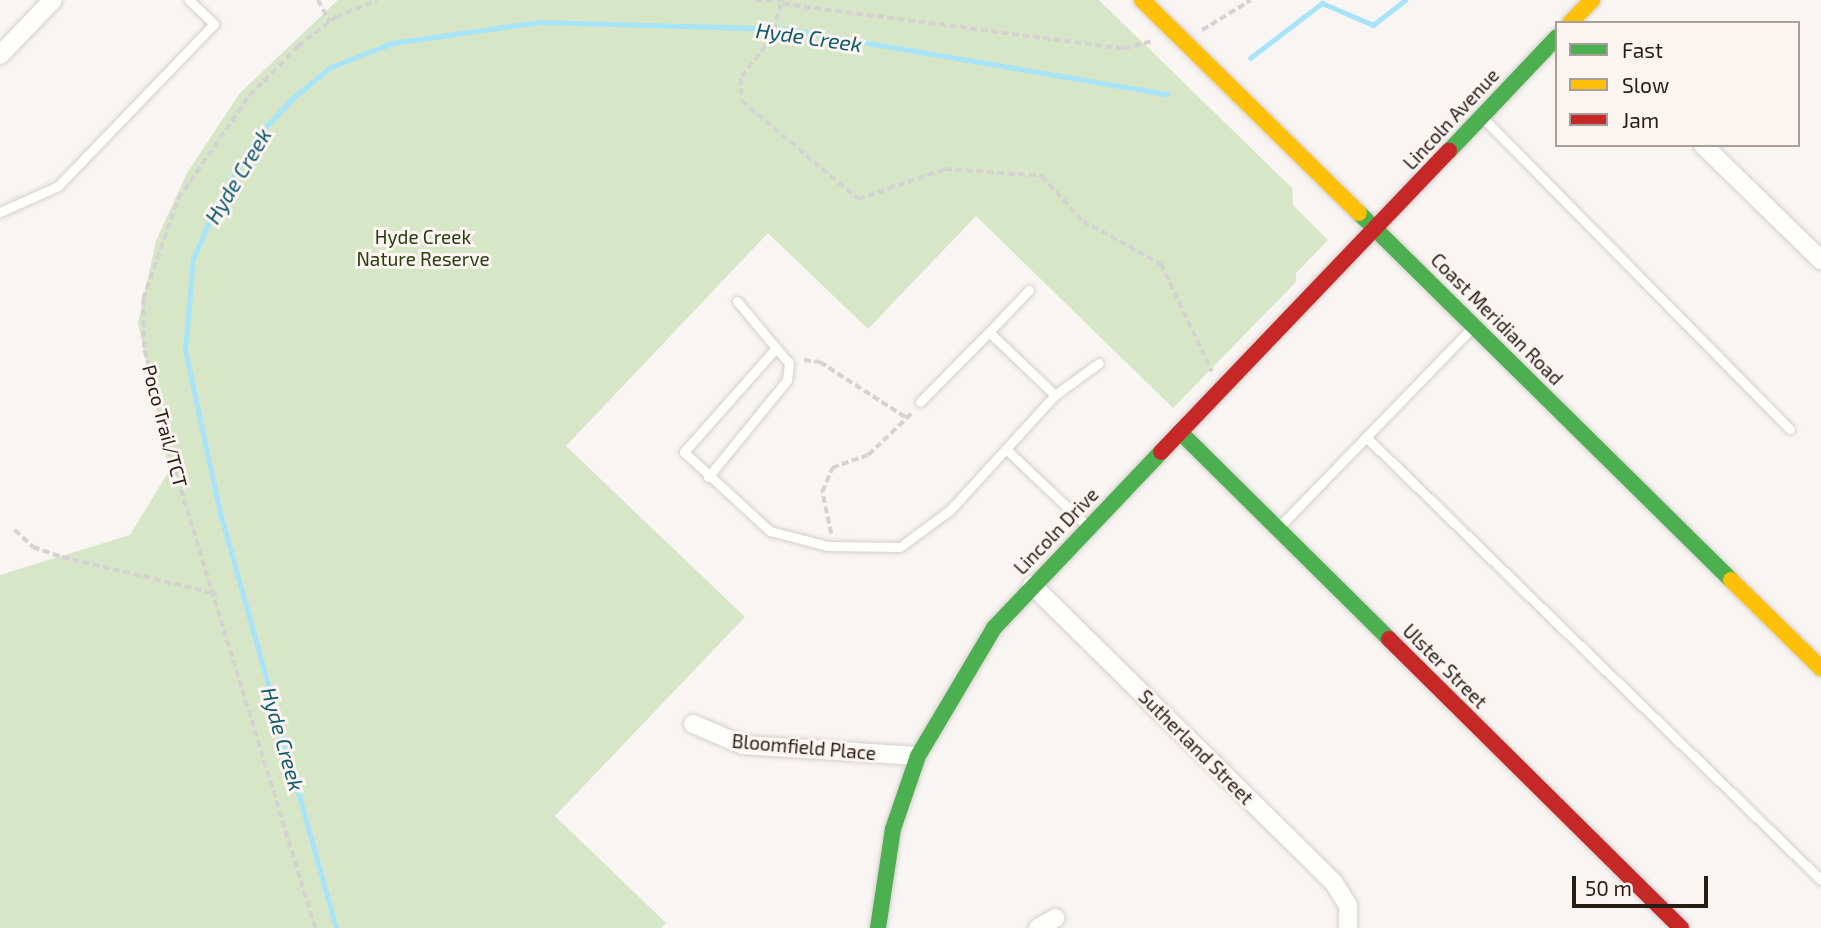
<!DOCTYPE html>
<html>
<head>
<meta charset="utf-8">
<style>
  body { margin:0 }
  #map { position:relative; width:1821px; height:928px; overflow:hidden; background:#f8f5f3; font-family:"Exo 2",sans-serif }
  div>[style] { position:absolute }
  .green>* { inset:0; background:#d6e6c7 }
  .stream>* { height:5px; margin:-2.5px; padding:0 2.5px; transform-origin:2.5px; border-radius:2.5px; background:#a8e4f9 }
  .path>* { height:3.5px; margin-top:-1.75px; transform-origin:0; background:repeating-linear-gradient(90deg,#d5d2d2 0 7px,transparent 0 10.5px) }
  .roads { filter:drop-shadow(0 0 2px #d6cfcb) drop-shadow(0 0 2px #d6cfcb) }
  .lane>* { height:9px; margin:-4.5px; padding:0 4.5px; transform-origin:4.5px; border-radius:4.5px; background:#fefefd }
  .street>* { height:18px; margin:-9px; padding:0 9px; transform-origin:9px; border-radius:9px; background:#fefefd }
  .fast>* { height:16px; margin:-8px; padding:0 8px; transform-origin:8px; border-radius:8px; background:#4caf50 }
  .slow>* { height:16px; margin:-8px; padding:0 8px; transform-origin:8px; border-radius:8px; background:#ffc107 }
  .jam>* { height:16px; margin:-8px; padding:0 8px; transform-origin:8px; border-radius:8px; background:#c62828 }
  span { translate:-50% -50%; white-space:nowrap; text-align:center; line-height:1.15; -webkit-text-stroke:6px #fbf4f0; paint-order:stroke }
  .street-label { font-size:19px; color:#281c15 }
  .park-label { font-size:19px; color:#273d10 }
  .water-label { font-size:21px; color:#0c586d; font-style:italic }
  .legend { position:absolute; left:1555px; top:21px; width:245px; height:126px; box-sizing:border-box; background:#fbf4f0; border:2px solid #a79e98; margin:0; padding:9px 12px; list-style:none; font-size:21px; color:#281c15 }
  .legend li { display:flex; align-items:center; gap:14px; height:35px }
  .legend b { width:35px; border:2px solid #a79e98 }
  .scale { position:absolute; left:1572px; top:876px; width:136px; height:32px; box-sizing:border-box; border:4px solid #281c15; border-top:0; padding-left:9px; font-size:21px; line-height:24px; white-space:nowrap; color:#281c15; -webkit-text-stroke:5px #fbf4f0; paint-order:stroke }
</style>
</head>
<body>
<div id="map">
  <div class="green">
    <i style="clip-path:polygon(338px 0,1099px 0,1292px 188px,1293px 205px,1328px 240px,1296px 273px,1296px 282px,1173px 408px,976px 216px,868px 329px,768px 233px,566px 446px,745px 617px,555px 816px,666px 923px,661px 928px,0 928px,0 575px,130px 535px,169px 471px,138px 323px,156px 241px,187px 173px,240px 93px)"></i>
  </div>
  <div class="stream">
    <i style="left:1250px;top:58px;width:91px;rotate:-37.4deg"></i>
    <i style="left:1322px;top:3px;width:56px;rotate:23.3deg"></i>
    <i style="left:1373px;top:25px;width:41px;rotate:-38deg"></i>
    <i style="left:336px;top:928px;width:431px;rotate:-105.6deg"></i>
    <i style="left:220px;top:513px;width:167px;rotate:-102.1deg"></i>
    <i style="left:185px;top:350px;width:91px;rotate:-85deg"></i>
    <i style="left:193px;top:259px;width:59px;rotate:-66.9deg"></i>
    <i style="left:216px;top:205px;width:82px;rotate:-59deg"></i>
    <i style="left:258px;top:135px;width:54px;rotate:-46.5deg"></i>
    <i style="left:295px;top:96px;width:46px;rotate:-38.9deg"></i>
    <i style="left:331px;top:67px;width:66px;rotate:-21.5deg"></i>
    <i style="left:392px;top:43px;width:149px;rotate:-8.1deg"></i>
    <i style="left:540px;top:22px;width:246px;rotate:1.6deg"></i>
    <i style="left:786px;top:29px;width:387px;rotate:9.7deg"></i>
  </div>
  <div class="path">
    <i style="left:318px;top:0;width:25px;rotate:61deg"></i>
    <i style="left:756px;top:0;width:30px"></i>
    <i style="left:1202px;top:30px;width:57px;rotate:-31.5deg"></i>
    <i style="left:1151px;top:42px;width:29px;rotate:166deg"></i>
    <i style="left:1123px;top:49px;width:345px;rotate:-172.5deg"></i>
    <i style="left:781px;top:4px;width:35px;rotate:105deg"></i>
    <i style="left:772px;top:38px;width:51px;rotate:127.8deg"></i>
    <i style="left:741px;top:78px;width:23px;rotate:88deg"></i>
    <i style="left:742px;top:101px;width:152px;rotate:40.2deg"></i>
    <i style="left:858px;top:199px;width:92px;rotate:-19deg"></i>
    <i style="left:945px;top:169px;width:97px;rotate:4.1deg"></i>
    <i style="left:1042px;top:176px;width:61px;rotate:47.7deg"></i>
    <i style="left:1083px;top:221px;width:89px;rotate:28.9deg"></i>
    <i style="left:1161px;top:264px;width:119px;rotate:64.5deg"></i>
    <i style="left:804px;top:360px;width:16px;rotate:7deg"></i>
    <i style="left:820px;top:362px;width:103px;rotate:32.8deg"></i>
    <i style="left:15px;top:530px;width:25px;rotate:43deg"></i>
    <i style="left:33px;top:547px;width:31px;rotate:19deg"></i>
    <i style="left:62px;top:557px;width:159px;rotate:13.4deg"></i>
    <i style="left:831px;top:534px;width:43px;rotate:-102.1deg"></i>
    <i style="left:822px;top:492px;width:26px;rotate:-67deg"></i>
    <i style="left:832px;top:468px;width:38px;rotate:-20deg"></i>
    <i style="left:868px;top:455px;width:61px;rotate:-43.7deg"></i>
    <i style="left:315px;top:928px;width:501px;rotate:-107.06deg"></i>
    <i style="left:168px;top:449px;width:104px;rotate:-103.4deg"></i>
    <i style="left:144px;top:348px;width:49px;rotate:-91.2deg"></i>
    <i style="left:143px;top:299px;width:106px;rotate:-70.7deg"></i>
    <i style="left:178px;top:199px;width:125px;rotate:-55.4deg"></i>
    <i style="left:249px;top:96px;width:70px;rotate:-45.6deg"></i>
    <i style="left:298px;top:46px;width:48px;rotate:-37.3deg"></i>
    <i style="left:336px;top:17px;width:44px;rotate:-22.5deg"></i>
  </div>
  <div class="roads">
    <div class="lane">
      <i style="left:1483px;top:118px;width:437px;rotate:45.4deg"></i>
      <i style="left:0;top:212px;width:64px;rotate:-24.1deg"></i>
      <i style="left:58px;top:186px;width:225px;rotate:-46.1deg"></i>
      <i style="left:214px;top:24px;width:35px;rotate:-136deg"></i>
      <i style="left:737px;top:301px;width:61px;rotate:50.3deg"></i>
      <i style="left:776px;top:348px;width:139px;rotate:131.5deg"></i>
      <i style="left:684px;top:452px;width:117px;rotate:42.6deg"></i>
      <i style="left:770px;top:531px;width:59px;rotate:14.7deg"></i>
      <i style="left:827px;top:546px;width:73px;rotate:0.8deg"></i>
      <i style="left:900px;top:547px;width:62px;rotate:-36.5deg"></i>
      <i style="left:950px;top:510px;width:156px;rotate:-47.6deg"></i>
      <i style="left:1055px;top:395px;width:91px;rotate:-136.3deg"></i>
      <i style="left:989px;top:332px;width:98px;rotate:134.6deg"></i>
      <i style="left:989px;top:332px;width:58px;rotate:-46.4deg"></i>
      <i style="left:1055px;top:395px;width:54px;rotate:-36deg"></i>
      <i style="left:1366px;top:437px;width:635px;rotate:44.23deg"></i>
      <i style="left:1007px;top:450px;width:110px;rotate:43.5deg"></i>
      <i style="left:708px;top:477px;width:125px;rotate:-50.8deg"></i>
      <i style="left:787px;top:380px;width:17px;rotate:-83deg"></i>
      <i style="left:789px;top:363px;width:20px;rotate:-131deg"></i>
      <i style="left:1278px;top:528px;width:280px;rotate:-45.9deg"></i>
    </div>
    <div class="street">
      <i style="left:0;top:55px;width:76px;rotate:-46.1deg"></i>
      <i style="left:1703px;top:145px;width:165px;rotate:44.3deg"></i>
      <i style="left:1032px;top:585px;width:424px;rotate:44.6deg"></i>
      <i style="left:1334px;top:883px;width:26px;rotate:58deg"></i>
      <i style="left:1348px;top:905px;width:23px;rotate:90deg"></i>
      <i style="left:693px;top:724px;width:54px;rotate:22.8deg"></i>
      <i style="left:743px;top:745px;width:175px;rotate:3.6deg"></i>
      <i style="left:1038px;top:928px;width:20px;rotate:-30deg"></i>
    </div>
    <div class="fast">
      <i style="left:1449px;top:151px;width:157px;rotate:-46.5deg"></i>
      <i style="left:1359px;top:213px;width:523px;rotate:44.61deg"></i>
      <i style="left:1180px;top:432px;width:294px;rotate:44.7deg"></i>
      <i style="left:878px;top:928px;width:100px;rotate:-81.4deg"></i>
      <i style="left:893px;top:829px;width:77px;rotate:-71.1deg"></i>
      <i style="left:918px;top:756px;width:149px;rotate:-59.3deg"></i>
      <i style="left:994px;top:628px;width:243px;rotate:-46.5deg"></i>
    </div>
    <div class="slow">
      <i style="left:1142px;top:0;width:304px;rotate:44.5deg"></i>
      <i style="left:1570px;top:23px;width:32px;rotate:-46deg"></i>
      <i style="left:1731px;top:580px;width:126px;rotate:44.4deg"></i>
    </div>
    <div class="jam">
      <i style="left:1161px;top:452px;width:417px;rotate:-46.3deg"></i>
      <i style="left:1389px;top:639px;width:411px;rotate:44.7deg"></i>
    </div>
  </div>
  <div class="street-label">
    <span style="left:1451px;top:119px;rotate:-47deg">Lincoln Avenue</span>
    <span style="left:1497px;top:319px;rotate:45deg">Coast Meridian Road</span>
    <span style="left:165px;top:426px;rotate:75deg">Poco Trail/TCT</span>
    <span style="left:1056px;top:531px;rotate:-46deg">Lincoln Drive</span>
    <span style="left:1445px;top:666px;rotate:45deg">Ulster Street</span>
    <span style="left:804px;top:747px;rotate:5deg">Bloomfield Place</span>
    <span style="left:1196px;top:747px;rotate:45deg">Sutherland Street</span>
  </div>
  <div class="park-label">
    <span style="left:423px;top:248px">Hyde Creek<br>Nature Reserve</span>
  </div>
  <div class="water-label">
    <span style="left:809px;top:37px;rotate:8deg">Hyde Creek</span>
    <span style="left:238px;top:176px;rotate:-59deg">Hyde Creek</span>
    <span style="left:283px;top:739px;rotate:74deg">Hyde Creek</span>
  </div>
  <ul class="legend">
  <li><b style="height:9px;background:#4caf50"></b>Fast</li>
  <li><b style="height:9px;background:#ffc107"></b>Slow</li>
  <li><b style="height:9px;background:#c62828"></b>Jam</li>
  </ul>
  <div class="scale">50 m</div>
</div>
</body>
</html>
